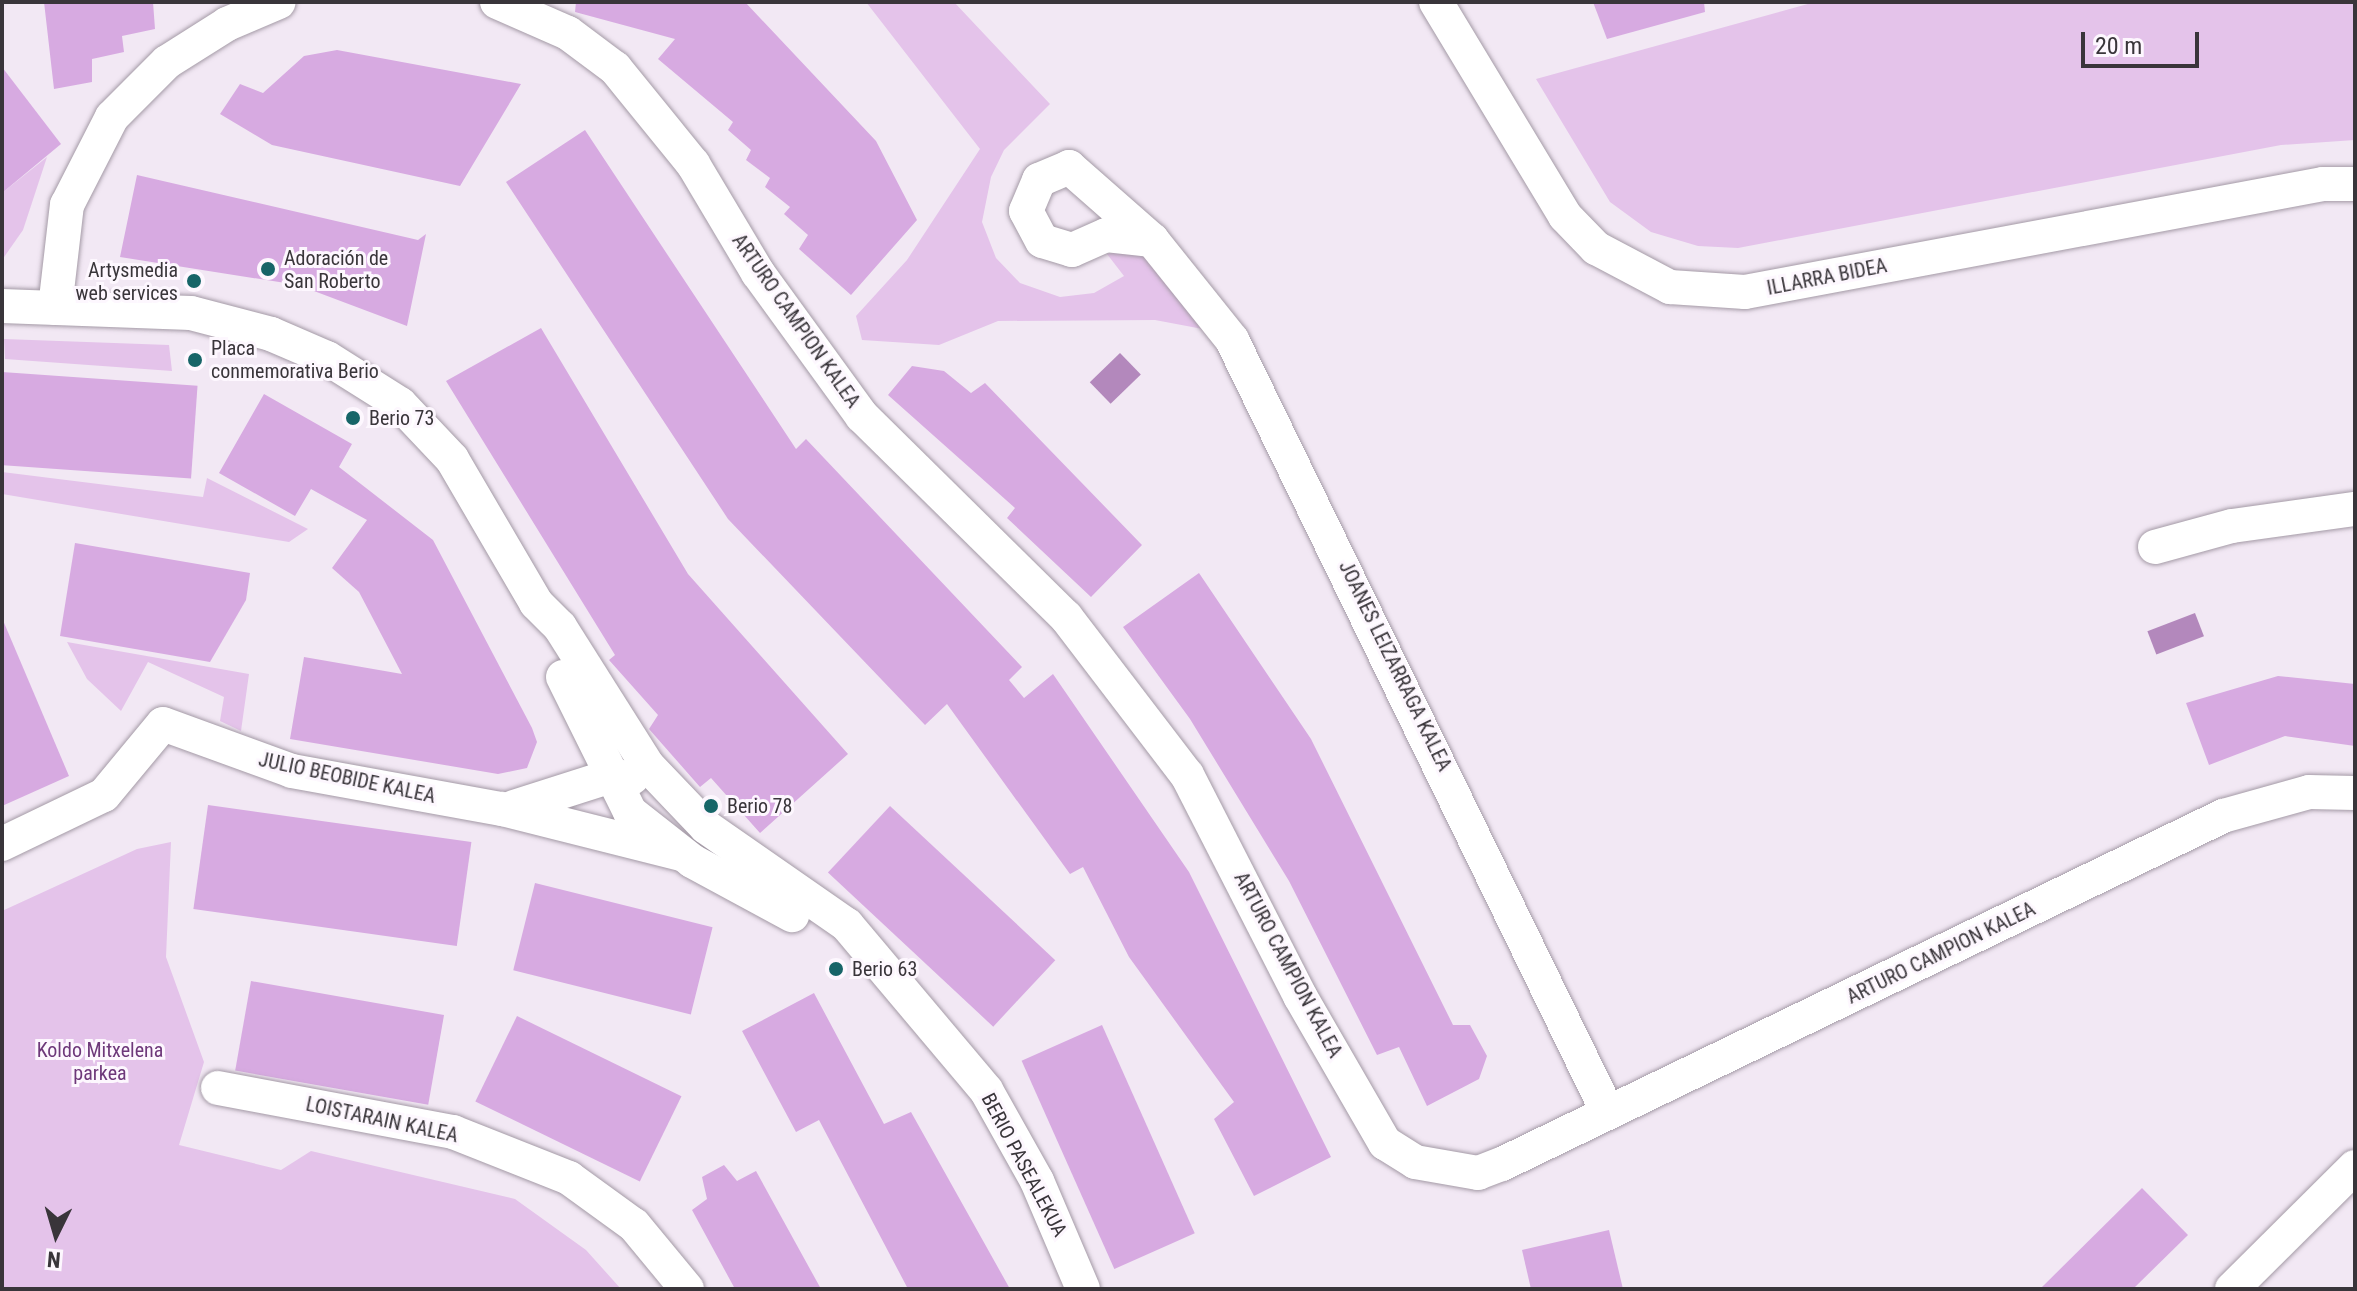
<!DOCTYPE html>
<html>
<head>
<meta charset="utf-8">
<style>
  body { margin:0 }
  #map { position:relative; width:2357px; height:1291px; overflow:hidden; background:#f2e8f4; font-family:"Roboto Condensed",sans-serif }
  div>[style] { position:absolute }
  .green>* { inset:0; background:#e4c3ea }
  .water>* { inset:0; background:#b388bc; transform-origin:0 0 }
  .building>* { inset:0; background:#d7aae1; transform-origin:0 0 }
  .roads { filter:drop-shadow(0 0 2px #a49aa6) drop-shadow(0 0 2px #a49aa6) }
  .minor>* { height:34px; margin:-17px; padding:0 17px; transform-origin:17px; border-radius:17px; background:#fff }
  .dots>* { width:22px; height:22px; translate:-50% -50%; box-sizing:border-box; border:4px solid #fdf7fe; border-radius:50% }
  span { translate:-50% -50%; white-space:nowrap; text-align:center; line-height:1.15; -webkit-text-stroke:6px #fdf7fe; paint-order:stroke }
  .poi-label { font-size:20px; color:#39353a }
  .left { translate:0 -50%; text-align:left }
  .right { translate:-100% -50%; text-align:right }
  .street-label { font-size:20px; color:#39353a }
  .park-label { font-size:20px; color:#6e387a }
  .frame { position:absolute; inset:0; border:4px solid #39353a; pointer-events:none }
  .north { position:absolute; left:16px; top:1195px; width:80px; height:80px; -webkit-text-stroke:6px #fdf7fe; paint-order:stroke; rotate:185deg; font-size:22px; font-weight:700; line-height:32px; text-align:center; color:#39353a }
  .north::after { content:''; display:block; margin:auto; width:28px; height:36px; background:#39353a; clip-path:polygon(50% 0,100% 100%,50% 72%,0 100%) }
  .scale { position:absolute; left:2081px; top:32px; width:118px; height:36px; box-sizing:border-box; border:4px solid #39353a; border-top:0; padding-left:10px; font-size:24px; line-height:28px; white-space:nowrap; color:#39353a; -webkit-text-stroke:6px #fdf7fe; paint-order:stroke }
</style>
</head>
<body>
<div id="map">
  <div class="green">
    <i style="clip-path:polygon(866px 2px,954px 2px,1050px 104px,1004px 150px,991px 177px,982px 222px,996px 258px,1020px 283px,1060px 297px,1094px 293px,1124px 276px,1107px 254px,1129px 250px,1146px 256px,1208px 330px,1155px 320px,998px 321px,939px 345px,862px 340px,856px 316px,907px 260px,980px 149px)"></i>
    <i style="clip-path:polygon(1815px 2px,2355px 2px,2355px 140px,2281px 145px,1738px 248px,1698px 246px,1651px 232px,1610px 202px,1536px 79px)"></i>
    <i style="clip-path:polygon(47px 157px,23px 230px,2px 260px,2px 193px)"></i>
    <i style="clip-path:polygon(4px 339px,169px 345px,172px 371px,5px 359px)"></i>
    <i style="clip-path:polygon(2px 472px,203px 497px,207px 478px,308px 529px,289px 542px,2px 494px)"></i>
    <i style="clip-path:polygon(67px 642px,249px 674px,241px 731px,220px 721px,224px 697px,148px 662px,121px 711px,87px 679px)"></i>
    <i style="clip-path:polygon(171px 842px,166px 957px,204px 1062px,179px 1145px,281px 1170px,311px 1151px,515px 1199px,586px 1250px,621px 1289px,2px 1289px,2px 911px,137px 849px)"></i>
  </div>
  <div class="water">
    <i style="left:1120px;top:353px;width:30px;height:42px;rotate:46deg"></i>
    <i style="left:2195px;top:613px;width:25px;height:51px;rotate:69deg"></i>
  </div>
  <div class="building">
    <i style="clip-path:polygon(44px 2px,153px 2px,155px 29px,122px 36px,124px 52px,92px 59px,92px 82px,54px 89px)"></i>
    <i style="clip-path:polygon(576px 2px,745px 2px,876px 141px,917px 220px,851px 295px,799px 249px,808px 235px,784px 214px,790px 207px,765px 187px,770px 178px,746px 160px,751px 150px,728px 130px,733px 122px,658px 59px,675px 39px,575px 12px)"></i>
    <i style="clip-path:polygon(1593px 2px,1704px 2px,1705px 12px,1607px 39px)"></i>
    <i style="clip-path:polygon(337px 50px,521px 84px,460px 186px,272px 145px,220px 114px,240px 84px,263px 93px,304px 56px)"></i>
    <i style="clip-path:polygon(2px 67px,61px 144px,2px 193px)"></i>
    <i style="clip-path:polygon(585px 130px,796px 449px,806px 439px,1022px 667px,1009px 680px,1024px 698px,1053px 674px,1189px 872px,1331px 1157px,1254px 1196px,1214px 1119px,1234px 1102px,1129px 957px,1083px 867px,1070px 874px,947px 704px,925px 725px,728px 519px,506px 182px)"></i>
    <i style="clip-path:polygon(137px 175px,418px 240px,426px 234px,407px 326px,298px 285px,120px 257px)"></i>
    <i style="clip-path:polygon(541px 328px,688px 574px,848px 754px,760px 833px,711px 778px,700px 787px,649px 729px,658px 715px,609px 660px,615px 655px,446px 381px)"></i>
    <i style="clip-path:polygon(912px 366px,944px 371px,971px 393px,985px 383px,1142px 545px,1091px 597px,1007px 518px,1015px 508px,888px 395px)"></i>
    <i style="left:2px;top:372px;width:196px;height:93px;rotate:4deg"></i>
    <i style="clip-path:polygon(264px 394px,352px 444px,339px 467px,433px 540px,532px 728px,537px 742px,527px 768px,498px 774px,290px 739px,304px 657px,402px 674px,359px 592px,332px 568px,367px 520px,311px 489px,295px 516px,219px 473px)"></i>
    <i style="clip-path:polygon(75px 543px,250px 573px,246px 600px,210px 662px,60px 636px)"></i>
    <i style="clip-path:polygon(1199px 573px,1311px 739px,1453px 1025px,1470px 1025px,1487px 1056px,1479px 1079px,1427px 1106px,1399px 1047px,1377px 1055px,1289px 881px,1190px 719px,1123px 627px)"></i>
    <i style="clip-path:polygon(2px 618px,69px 776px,2px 806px)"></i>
    <i style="clip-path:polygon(2278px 676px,2355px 684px,2355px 746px,2285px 736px,2209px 765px,2186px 703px)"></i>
    <i style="left:208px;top:805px;width:266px;height:105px;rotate:8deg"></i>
    <i style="left:890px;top:806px;width:226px;height:91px;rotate:43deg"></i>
    <i style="left:535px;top:883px;width:183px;height:90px;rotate:14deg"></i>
    <i style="left:251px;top:981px;width:196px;height:91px;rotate:10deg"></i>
    <i style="clip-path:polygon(814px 993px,884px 1124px,911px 1112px,1010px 1289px,908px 1289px,819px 1120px,796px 1132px,742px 1031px)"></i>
    <i style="left:517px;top:1016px;width:183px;height:95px;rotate:26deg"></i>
    <i style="left:1102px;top:1025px;width:228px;height:88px;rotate:66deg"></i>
    <i style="clip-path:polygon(724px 1165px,737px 1181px,756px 1171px,821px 1289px,735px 1289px,692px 1210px,707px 1199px,702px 1177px)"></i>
    <i style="clip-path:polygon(2142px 1188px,2188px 1235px,2133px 1289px,2040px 1289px)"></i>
    <i style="clip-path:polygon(1609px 1230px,1623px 1289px,1531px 1289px,1522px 1250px)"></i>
  </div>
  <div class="roads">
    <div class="minor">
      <i style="left:497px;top:2px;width:77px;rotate:23.6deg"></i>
      <i style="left:568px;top:33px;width:59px;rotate:36.7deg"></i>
      <i style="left:615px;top:68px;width:124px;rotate:50.9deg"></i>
      <i style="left:693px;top:164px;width:127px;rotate:59.2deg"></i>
      <i style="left:758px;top:273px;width:177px;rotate:54deg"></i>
      <i style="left:862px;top:416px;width:286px;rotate:44.6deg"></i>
      <i style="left:1066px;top:617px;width:199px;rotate:52.6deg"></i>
      <i style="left:1187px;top:775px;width:248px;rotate:62.9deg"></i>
      <i style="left:1300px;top:996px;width:170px;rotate:60deg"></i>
      <i style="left:1385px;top:1143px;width:36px;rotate:32deg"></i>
      <i style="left:1415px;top:1162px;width:64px;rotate:9.9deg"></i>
      <i style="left:1478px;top:1173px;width:26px;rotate:-21deg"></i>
      <i style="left:1502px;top:1164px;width:801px;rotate:-25.76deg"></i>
      <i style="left:2223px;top:816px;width:89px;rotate:-15.6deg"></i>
      <i style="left:2309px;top:792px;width:46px;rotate:1.2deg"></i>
      <i style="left:1436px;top:2px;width:250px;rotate:58.9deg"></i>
      <i style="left:1565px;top:216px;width:45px;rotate:45.9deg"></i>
      <i style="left:1596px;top:248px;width:84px;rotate:27.8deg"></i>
      <i style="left:1670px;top:287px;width:75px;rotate:3.8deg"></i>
      <i style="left:1745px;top:292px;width:588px;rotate:-10.58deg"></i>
      <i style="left:2323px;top:184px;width:32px"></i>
      <i style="left:1152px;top:240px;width:46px;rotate:-173.8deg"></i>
      <i style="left:1106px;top:235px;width:37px;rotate:156deg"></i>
      <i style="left:1072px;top:250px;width:31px;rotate:-163deg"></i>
      <i style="left:1042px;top:241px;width:34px;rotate:-118deg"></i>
      <i style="left:1026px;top:211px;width:34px;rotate:-67deg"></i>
      <i style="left:1039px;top:180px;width:33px;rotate:-23deg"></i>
      <i style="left:1069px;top:167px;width:111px;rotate:41.3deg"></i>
      <i style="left:1152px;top:240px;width:128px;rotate:51.3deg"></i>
      <i style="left:1232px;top:340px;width:857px;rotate:64.06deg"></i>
      <i style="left:2px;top:306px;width:189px;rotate:2.1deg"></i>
      <i style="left:191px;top:313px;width:83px;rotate:14.7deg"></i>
      <i style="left:271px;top:334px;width:61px;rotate:23.2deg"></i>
      <i style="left:327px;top:358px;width:86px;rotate:32.2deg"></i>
      <i style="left:400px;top:404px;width:76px;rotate:46.6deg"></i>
      <i style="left:452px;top:459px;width:167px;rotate:59.7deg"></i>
      <i style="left:536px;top:603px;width:34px;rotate:45deg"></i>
      <i style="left:560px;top:627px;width:165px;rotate:57.7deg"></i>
      <i style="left:648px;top:766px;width:84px;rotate:46.4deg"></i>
      <i style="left:706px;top:827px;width:172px;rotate:34.8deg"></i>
      <i style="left:847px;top:925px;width:216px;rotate:49.9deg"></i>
      <i style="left:986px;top:1090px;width:104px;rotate:60.7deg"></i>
      <i style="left:1037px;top:1181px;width:117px;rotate:66.9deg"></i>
      <i style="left:55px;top:308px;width:104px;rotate:-83.4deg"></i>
      <i style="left:67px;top:205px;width:99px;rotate:-62.9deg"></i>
      <i style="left:112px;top:117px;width:78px;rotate:-45deg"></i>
      <i style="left:167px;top:62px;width:71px;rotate:-32.3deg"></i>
      <i style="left:227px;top:24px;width:56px;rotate:-22.9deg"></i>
      <i style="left:2155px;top:547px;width:80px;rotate:-15.3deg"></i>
      <i style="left:2232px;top:526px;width:124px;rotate:-7.9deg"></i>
      <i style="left:563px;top:677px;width:151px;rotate:63.6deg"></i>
      <i style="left:630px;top:812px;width:79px;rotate:38.3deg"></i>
      <i style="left:692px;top:861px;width:114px;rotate:28.4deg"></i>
      <i style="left:514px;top:807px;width:102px;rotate:-17.7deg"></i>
      <i style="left:611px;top:776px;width:21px;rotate:5deg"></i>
      <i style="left:2px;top:844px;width:113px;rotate:-25.7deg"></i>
      <i style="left:104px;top:795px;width:92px;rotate:-50.3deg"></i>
      <i style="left:163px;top:724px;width:137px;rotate:20deg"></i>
      <i style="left:292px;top:771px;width:213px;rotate:10.3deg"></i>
      <i style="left:502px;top:809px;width:185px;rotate:14.1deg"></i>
      <i style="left:218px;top:1088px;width:239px;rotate:10.6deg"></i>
      <i style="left:453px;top:1132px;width:125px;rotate:21.6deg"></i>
      <i style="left:569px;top:1178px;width:80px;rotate:35.9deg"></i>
      <i style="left:634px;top:1225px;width:83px;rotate:50.4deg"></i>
      <i style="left:2232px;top:1289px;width:173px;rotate:-44.8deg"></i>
    </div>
  </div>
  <div class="dots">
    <i style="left:268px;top:269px;background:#176568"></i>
    <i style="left:194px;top:281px;background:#176568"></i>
    <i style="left:195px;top:360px;background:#176568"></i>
    <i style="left:353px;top:418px;background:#176568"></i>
    <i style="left:711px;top:806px;background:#176568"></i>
    <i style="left:836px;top:969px;background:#176568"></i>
  </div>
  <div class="poi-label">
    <span class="left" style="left:284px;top:270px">Adoración de<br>San Roberto</span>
    <span class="right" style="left:178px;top:282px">Artysmedia<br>web services</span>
    <span class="left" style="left:211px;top:360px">Placa<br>conmemorativa Berio</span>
    <span class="left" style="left:369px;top:418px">Berio 73</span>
    <span class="left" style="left:727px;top:806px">Berio 78</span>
    <span class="left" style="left:852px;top:969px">Berio 63</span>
  </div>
  <div class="street-label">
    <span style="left:1827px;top:277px;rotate:-11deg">ILLARRA BIDEA</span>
    <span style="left:796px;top:321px;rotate:55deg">ARTURO CAMPION KALEA</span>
    <span style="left:1395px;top:666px;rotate:64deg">JOANES LEIZARRAGA KALEA</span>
    <span style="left:347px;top:778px;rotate:12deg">JULIO BEOBIDE KALEA</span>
    <span style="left:1941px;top:953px;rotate:-26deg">ARTURO CAMPION KALEA</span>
    <span style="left:1288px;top:965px;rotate:62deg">ARTURO CAMPION KALEA</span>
    <span style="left:382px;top:1120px;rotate:12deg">LOISTARAIN KALEA</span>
    <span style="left:1024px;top:1165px;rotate:62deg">BERIO PASEALEKUA</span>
  </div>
  <div class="park-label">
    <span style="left:100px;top:1062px">Koldo Mitxelena<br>parkea</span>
  </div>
  <div class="frame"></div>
  <div class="north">N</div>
  <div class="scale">20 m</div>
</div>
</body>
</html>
